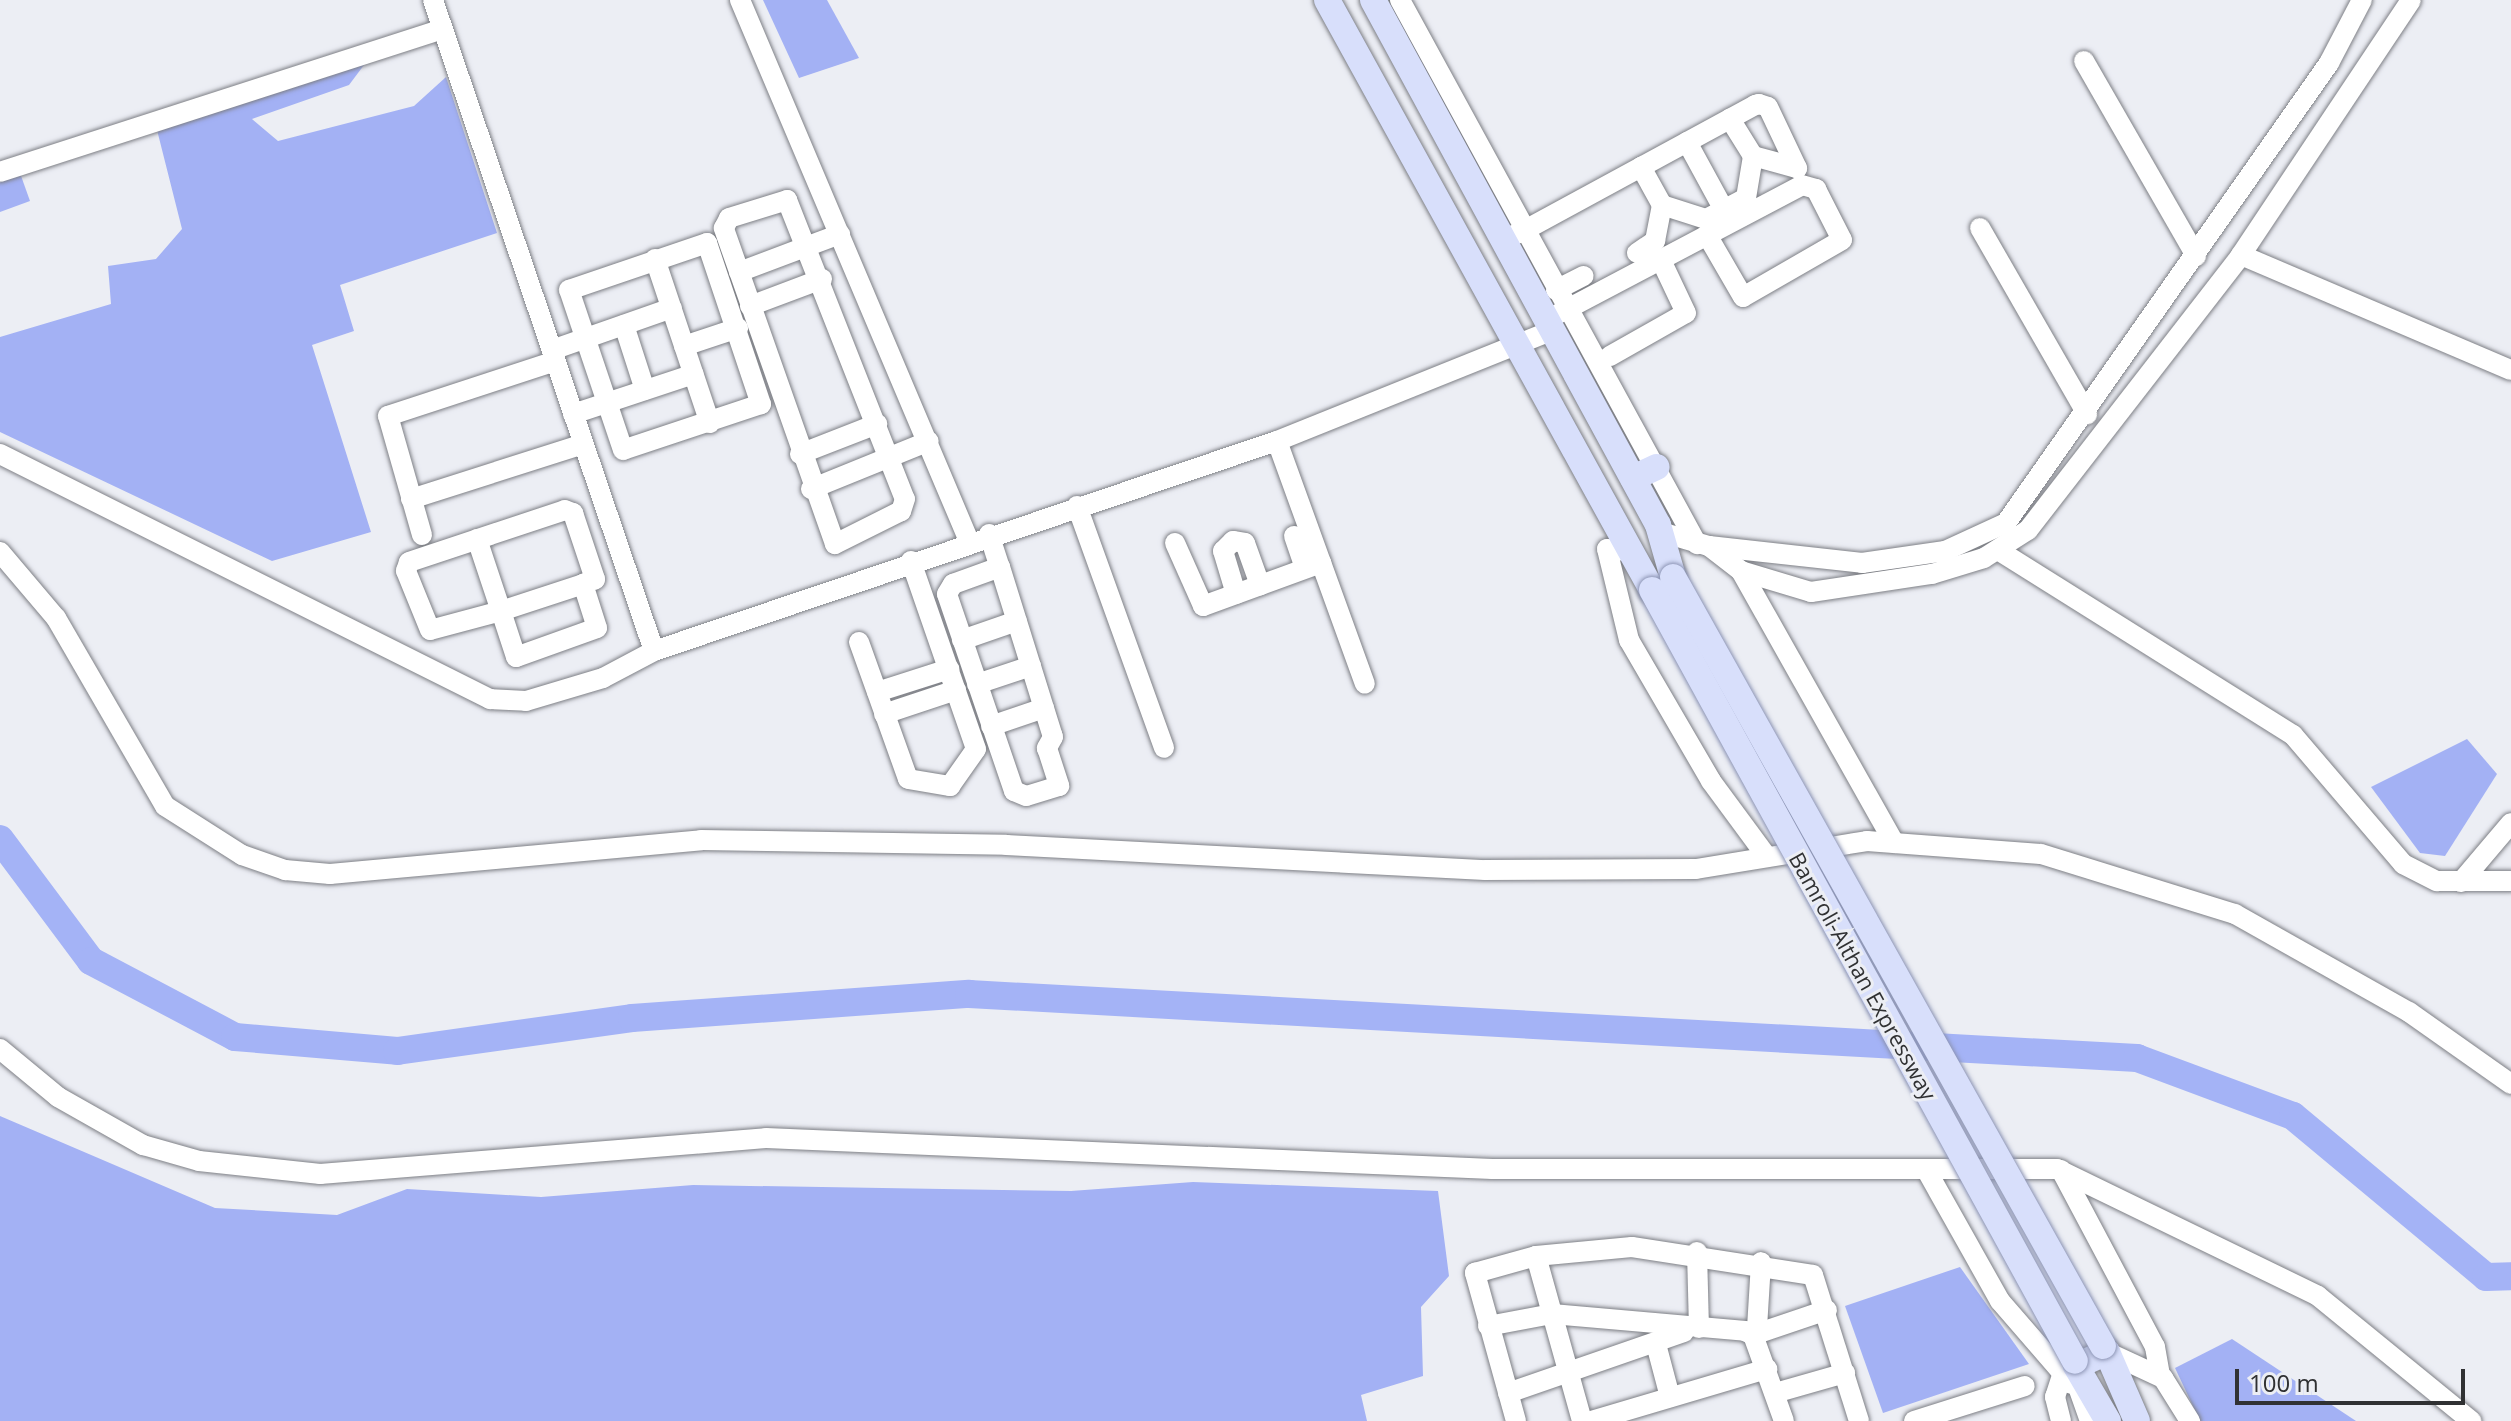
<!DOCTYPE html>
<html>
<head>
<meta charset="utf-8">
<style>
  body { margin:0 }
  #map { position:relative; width:2511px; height:1421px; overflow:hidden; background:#eceef4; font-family:"Open Sans",sans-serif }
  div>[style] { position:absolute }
  .forest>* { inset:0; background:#a3b1f4 }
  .river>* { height:28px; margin:-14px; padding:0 14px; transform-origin:14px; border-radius:14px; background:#a4b3f6 }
  .roads { filter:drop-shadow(0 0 2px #7d7f85) drop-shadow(0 0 2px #7d7f85) }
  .minor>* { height:20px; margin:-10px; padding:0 10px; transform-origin:10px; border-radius:10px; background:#fff }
  .major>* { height:26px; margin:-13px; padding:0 13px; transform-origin:13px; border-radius:13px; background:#d8dffb }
  .bridges { filter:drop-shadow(0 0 2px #8c94b4) drop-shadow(0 0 2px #8c94b4) }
  .major-bridge>* { height:26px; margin:-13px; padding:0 13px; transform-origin:13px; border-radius:13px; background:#d8dffb }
  span { translate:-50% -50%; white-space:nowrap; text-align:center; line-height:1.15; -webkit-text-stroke:6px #eceef4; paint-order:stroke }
  .street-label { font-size:22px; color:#303133 }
  .scale { position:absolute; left:2235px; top:1369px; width:230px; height:36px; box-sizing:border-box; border:4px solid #303133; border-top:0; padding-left:10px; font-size:24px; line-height:28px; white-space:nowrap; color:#303133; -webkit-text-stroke:6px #eceef4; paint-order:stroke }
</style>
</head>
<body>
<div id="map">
  <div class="forest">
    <i style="clip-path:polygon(763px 0,827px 0,859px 58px,799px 78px)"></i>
    <i style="clip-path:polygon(367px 61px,349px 85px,252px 119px,278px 141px,414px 106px,446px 77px,497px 233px,340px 285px,354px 331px,312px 345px,371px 532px,272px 561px,0 432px,0 337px,111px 304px,108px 266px,156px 259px,182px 229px,156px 126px)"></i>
    <i style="clip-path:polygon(20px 173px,30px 201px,0 212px,0 181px)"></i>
    <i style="clip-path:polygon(2467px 739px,2497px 774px,2445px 856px,2420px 853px,2371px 787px)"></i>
    <i style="clip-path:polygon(0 1116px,215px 1208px,337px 1215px,407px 1189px,541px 1197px,693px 1185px,1071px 1191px,1193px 1182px,1438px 1191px,1449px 1276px,1421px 1307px,1423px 1376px,1361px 1395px,1367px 1421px,0 1421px)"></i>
    <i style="clip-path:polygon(1960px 1267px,2029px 1364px,1883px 1413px,1845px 1306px)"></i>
    <i style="clip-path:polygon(2232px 1339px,2356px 1421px,2200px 1421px,2175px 1368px)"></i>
  </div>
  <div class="river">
    <i style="left:0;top:839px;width:152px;rotate:53.3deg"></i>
    <i style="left:91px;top:961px;width:163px;rotate:27.8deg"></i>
    <i style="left:235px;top:1037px;width:163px;rotate:4.9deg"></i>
    <i style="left:397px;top:1051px;width:237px;rotate:-8deg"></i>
    <i style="left:632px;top:1018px;width:338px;rotate:-4.1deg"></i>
    <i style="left:969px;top:994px;width:1170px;rotate:3.14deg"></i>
    <i style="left:2137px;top:1058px;width:166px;rotate:20.4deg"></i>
    <i style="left:2293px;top:1116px;width:251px;rotate:39.8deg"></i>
    <i style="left:2486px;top:1277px;width:25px;rotate:-2deg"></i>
  </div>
  <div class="roads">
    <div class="minor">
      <i style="left:433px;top:0;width:687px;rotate:71.25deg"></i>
      <i style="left:654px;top:651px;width:657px;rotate:-18.63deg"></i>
      <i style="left:1277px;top:441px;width:295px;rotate:-21.9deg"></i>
      <i style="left:740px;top:0;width:587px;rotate:67.06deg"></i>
      <i style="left:1400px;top:0;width:620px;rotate:61.37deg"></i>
      <i style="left:2084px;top:61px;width:225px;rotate:60.1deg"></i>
      <i style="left:1687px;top:142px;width:77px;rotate:61.4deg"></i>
      <i style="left:1641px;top:167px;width:43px;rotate:61.1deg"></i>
      <i style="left:0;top:172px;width:465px;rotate:-17.9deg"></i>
      <i style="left:787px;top:200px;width:321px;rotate:68.5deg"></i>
      <i style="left:905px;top:499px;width:13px;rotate:108deg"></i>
      <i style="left:901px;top:511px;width:74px;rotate:153.4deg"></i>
      <i style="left:835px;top:544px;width:335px;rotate:-109.4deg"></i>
      <i style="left:724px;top:228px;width:11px;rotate:-63deg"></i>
      <i style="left:729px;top:218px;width:61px;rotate:-17.2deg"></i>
      <i style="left:1980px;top:228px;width:215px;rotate:60.1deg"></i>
      <i style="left:1514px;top:235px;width:12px;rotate:-24deg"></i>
      <i style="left:1525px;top:230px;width:132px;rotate:-28.5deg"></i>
      <i style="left:1641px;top:167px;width:130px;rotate:-28.5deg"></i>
      <i style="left:1755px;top:105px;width:4px;rotate:-14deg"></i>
      <i style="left:1759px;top:104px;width:9px;rotate:18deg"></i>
      <i style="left:1768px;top:107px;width:68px;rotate:64.6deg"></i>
      <i style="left:1797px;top:168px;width:46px;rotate:-164.7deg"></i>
      <i style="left:1753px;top:156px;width:44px;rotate:-121.9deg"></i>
      <i style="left:707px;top:243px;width:170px;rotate:71.5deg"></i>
      <i style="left:761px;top:404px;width:145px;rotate:161.6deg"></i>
      <i style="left:623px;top:450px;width:169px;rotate:-108.6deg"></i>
      <i style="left:569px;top:290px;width:146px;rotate:-18.8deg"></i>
      <i style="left:1637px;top:253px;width:22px;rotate:-34deg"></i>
      <i style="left:1655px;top:241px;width:37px;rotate:-79deg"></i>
      <i style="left:1662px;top:205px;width:46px;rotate:17.7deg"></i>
      <i style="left:1706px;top:219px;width:45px;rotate:-27.7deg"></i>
      <i style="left:1746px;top:198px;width:43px;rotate:-80.5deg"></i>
      <i style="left:2241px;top:255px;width:293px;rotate:23.1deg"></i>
      <i style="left:655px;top:259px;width:173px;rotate:71.5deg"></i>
      <i style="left:739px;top:272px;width:108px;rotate:-20.6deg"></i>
      <i style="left:1556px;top:290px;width:31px;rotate:-27deg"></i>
      <i style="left:750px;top:306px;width:77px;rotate:-20.6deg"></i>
      <i style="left:1554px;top:316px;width:280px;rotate:-27.8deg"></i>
      <i style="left:1802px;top:185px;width:15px;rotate:16deg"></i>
      <i style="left:1816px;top:189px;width:57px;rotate:63deg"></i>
      <i style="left:1842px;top:240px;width:114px;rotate:150.1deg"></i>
      <i style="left:1743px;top:297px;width:72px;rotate:-120.1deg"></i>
      <i style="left:624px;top:325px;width:68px;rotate:72.1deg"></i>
      <i style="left:684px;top:346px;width:57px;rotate:-18.4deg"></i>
      <i style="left:552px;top:350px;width:127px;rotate:-19.3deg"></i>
      <i style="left:1610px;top:356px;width:87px;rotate:-29.5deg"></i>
      <i style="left:1686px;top:313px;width:59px;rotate:-115.3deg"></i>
      <i style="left:573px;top:414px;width:127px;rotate:-18.3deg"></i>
      <i style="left:1277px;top:441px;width:258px;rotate:70.1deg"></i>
      <i style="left:0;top:454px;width:548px;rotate:26.57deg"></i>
      <i style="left:490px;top:699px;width:36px;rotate:3deg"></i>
      <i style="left:526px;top:701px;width:80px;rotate:-16.6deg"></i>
      <i style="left:603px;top:678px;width:58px;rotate:-27.9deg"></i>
      <i style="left:800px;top:454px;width:83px;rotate:-21.3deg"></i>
      <i style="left:811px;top:489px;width:127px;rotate:-22.1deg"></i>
      <i style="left:411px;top:499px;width:181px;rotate:-17.7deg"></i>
      <i style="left:1077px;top:506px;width:257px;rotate:70.2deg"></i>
      <i style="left:1661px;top:532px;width:50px;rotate:16.3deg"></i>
      <i style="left:1709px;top:546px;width:154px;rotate:6.3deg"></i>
      <i style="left:1862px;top:563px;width:84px;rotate:-8.2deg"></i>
      <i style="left:1945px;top:551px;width:67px;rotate:-24.7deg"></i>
      <i style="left:2006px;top:523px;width:562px;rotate:-54.92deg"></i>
      <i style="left:2329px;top:63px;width:71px;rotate:-62.4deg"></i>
      <i style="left:989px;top:534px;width:35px;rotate:72deg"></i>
      <i style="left:1000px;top:567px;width:175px;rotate:72.7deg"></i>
      <i style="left:1052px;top:734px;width:3px;rotate:72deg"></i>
      <i style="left:1053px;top:737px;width:13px;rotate:119deg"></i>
      <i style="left:1047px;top:748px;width:40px;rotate:72deg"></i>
      <i style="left:1059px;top:786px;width:34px;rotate:163deg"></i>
      <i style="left:1026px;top:796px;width:13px;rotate:-157deg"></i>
      <i style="left:1014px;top:791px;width:208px;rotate:-108.8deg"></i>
      <i style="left:947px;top:594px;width:12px;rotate:-59deg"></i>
      <i style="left:953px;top:584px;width:50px;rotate:-19.9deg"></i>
      <i style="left:422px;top:535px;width:124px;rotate:-105.9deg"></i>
      <i style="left:388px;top:416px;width:176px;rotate:-18.2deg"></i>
      <i style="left:1294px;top:536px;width:34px;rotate:71deg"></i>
      <i style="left:477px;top:539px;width:76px;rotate:71.6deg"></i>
      <i style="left:501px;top:611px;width:73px;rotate:165deg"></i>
      <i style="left:430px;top:630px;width:64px;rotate:-112.1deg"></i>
      <i style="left:406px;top:571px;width:9px;rotate:-72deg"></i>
      <i style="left:409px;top:562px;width:164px;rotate:-18.4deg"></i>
      <i style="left:565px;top:510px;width:9px;rotate:21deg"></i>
      <i style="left:573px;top:513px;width:70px;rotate:71.6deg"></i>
      <i style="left:595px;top:579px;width:13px;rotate:157deg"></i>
      <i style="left:583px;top:584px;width:46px;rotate:72.3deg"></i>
      <i style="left:597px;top:628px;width:86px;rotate:160.3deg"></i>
      <i style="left:516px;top:657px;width:48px;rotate:-108.1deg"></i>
      <i style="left:501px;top:611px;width:86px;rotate:-18.2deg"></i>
      <i style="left:1175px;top:543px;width:69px;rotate:66deg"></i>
      <i style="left:1203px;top:606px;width:126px;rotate:-20deg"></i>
      <i style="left:1709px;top:546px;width:41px;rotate:38deg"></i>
      <i style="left:1741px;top:571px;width:73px;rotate:16.7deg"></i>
      <i style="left:1811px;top:592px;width:122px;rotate:-8.5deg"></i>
      <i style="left:1932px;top:574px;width:54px;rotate:-17.1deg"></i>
      <i style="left:1984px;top:558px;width:52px;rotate:-32.5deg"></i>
      <i style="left:2028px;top:530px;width:348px;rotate:-52.2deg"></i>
      <i style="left:2241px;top:255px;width:306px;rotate:-56.3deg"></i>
      <i style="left:1998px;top:550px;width:348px;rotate:32.1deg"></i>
      <i style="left:2293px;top:735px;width:170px;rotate:49.5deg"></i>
      <i style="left:2403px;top:864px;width:38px;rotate:27deg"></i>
      <i style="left:2437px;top:881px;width:74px"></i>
      <i style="left:1628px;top:551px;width:21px;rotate:-175deg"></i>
      <i style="left:1607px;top:549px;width:94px;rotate:76.4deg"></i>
      <i style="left:1629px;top:640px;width:163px;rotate:59.8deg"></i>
      <i style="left:1711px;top:781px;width:94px;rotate:53.6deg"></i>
      <i style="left:0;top:552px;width:87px;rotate:49.7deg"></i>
      <i style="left:56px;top:618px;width:217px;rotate:59.9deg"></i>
      <i style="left:165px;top:806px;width:91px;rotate:32.5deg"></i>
      <i style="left:242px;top:855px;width:46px;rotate:19.2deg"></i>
      <i style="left:285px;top:870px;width:45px;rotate:5.1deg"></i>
      <i style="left:330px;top:874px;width:373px;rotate:-5.2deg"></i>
      <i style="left:701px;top:840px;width:305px;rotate:0.9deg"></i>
      <i style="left:1006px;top:845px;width:480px;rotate:3deg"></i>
      <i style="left:1485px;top:870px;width:211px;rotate:-0.3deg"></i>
      <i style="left:1696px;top:869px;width:173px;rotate:-9.3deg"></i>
      <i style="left:1867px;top:841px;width:174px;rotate:4.3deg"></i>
      <i style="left:2041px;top:854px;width:203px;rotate:17.2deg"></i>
      <i style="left:2235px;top:914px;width:200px;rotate:29.4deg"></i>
      <i style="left:2409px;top:1012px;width:125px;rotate:35.2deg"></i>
      <i style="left:1741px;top:571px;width:312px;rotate:60.6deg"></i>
      <i style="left:1236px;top:594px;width:45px;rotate:-106.8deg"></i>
      <i style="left:1223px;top:551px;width:14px;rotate:-45deg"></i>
      <i style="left:1233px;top:541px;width:12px;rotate:9deg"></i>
      <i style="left:1245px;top:543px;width:45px;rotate:70.3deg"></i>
      <i style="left:962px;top:640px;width:58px;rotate:-19.1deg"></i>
      <i style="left:859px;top:642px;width:145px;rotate:70.3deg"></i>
      <i style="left:908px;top:779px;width:43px;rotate:9.5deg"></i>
      <i style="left:950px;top:786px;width:45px;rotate:-54.9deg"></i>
      <i style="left:976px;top:749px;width:199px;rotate:-109.1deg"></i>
      <i style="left:977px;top:684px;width:57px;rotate:-18.4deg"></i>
      <i style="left:877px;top:692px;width:76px;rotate:-17.7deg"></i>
      <i style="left:884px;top:714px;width:76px;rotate:-18.4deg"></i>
      <i style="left:991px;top:726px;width:56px;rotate:-18.8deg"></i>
      <i style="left:2461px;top:882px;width:77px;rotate:-49.7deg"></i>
      <i style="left:0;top:1049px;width:75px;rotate:39.6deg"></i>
      <i style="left:58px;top:1097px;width:98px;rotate:29.5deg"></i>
      <i style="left:143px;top:1145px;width:58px;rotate:15.9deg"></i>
      <i style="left:199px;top:1161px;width:122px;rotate:6.1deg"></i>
      <i style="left:320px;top:1174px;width:447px;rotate:-4.6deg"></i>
      <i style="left:766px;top:1138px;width:727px;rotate:2.45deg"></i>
      <i style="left:1492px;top:1169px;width:565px"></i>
      <i style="left:2057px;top:1169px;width:290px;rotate:25.9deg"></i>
      <i style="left:2318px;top:1296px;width:198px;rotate:39.2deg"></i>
      <i style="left:2061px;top:1170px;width:200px;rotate:62deg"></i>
      <i style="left:2155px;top:1347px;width:29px;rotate:80deg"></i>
      <i style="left:1927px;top:1171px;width:149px;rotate:60.7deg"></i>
      <i style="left:2000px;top:1301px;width:110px;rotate:49.1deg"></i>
      <i style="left:1697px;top:1252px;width:76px;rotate:88.5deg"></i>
      <i style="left:1536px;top:1256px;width:171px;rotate:74.4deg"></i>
      <i style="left:1488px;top:1326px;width:65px;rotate:-10.6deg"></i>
      <i style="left:1552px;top:1314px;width:194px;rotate:5deg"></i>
      <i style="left:1745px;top:1331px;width:9px;rotate:27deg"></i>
      <i style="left:1753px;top:1335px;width:91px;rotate:70.2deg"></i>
      <i style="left:1757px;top:1328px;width:66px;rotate:-86.5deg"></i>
      <i style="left:1753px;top:1335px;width:78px;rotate:-18.7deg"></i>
      <i style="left:1656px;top:1344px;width:55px;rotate:75.2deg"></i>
      <i style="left:2107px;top:1352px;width:62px;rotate:24.9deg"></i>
      <i style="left:2163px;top:1378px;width:51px;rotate:57.9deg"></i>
      <i style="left:2073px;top:1373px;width:51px;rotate:70.5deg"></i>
      <i style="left:1508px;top:1393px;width:186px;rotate:-19.1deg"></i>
      <i style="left:1775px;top:1393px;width:73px;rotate:-15.9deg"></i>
      <i style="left:1516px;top:1421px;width:154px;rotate:-105.5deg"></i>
      <i style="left:1475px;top:1273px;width:63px;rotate:-15.6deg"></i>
      <i style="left:1536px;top:1256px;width:96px;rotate:-5.4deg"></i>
      <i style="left:1632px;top:1247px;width:183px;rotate:8.8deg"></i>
      <i style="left:1813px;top:1275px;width:153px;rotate:72.5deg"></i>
      <i style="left:1591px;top:1421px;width:184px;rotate:-16.5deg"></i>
      <i style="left:1914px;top:1421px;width:116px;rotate:-17.5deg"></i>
      <i style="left:2061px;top:1421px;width:25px;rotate:-104deg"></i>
      <i style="left:2055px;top:1397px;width:26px;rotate:-72deg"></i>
    </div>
    <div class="major">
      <i style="left:1327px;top:0;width:674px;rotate:61.15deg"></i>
      <i style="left:1373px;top:0;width:597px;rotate:61.5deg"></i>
      <i style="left:1658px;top:525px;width:54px;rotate:73.9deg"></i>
      <i style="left:1633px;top:478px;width:26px;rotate:-25deg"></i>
      <i style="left:2108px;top:1421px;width:64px;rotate:-120.2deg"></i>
      <i style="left:2076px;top:1366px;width:34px;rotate:-24deg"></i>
      <i style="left:2107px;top:1352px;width:75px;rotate:66.5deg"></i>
    </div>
  </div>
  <div class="bridges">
    <div class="major-bridge">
      <i style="left:1673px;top:577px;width:881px;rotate:60.79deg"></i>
      <i style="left:1652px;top:590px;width:879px;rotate:61.25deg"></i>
    </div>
  </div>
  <div class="street-label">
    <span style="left:1863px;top:976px;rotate:61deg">Bamroli-Althan Expressway</span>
  </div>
  <div class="scale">100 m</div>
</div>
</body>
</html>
